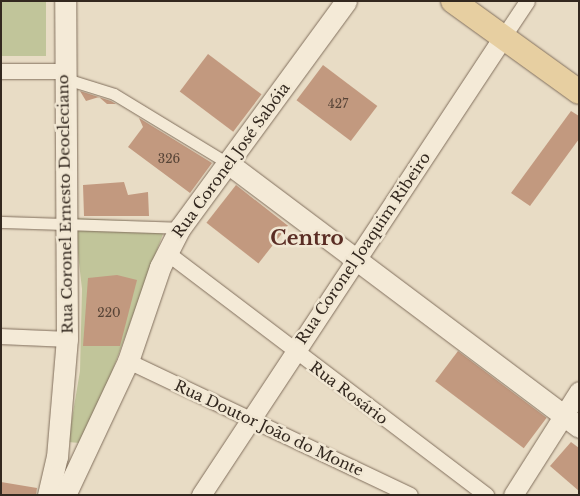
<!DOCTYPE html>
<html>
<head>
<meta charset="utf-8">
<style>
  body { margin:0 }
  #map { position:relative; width:580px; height:496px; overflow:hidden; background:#e8dcc5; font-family:"Libre Baskerville",serif }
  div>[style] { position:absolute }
  .green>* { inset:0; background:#c1c59a; transform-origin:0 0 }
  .building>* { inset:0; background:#c2997f; transform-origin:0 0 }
  .roads { filter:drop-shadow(0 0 1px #816f5d) drop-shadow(0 0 1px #816f5d) }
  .pedestrian>* { height:11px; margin:-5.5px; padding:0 5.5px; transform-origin:5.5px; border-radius:5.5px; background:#f4ead7 }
  .minor>* { height:15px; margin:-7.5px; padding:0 7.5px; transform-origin:7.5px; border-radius:7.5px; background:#f4ead7 }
  .tertiary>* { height:19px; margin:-9.5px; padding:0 9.5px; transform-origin:9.5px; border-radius:9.5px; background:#f4ead7 }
  .secondary>* { height:21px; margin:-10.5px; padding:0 10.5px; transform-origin:10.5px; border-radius:10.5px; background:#f4ead7 }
  .primary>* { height:24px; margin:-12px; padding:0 12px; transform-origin:12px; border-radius:12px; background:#e7cfa1 }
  span { translate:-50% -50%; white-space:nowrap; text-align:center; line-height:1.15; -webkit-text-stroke:5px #f1e7d3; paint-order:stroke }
  .number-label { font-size:12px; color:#574437 }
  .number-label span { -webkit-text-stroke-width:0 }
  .street-label { font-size:15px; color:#33281f }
  .district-label { font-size:20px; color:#5a2d24; font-weight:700 }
  .frame { position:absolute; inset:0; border:2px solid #33281f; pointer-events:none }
</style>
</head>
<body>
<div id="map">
  <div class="green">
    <i style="left:1px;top:1px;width:45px;height:55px"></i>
    <i style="clip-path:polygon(74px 218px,167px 223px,105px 391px,80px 443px,68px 442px,80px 371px,82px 289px)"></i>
  </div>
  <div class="building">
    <i style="left:208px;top:54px;width:67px;height:47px;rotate:37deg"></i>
    <i style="left:323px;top:65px;width:68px;height:44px;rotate:37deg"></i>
    <i style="clip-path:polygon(80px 91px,111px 101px,116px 104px,107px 104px,99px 97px,86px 101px)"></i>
    <i style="clip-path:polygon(571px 111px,579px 116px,579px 139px,530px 206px,511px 193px)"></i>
    <i style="clip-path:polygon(139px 118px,212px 163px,190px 193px,128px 147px,143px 127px)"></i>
    <i style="clip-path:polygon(124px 182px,128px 195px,148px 192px,149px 216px,84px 216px,83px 185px)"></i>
    <i style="left:236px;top:185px;width:66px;height:48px;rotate:38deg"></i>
    <i style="clip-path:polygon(117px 275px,137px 280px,120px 346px,83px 346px,88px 278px)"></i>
    <i style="left:458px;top:351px;width:111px;height:38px;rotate:37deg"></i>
    <i style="clip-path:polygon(571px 442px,579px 448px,579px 491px,550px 466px)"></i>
    <i style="clip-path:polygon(1px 482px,37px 488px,36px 495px,1px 495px)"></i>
  </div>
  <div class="roads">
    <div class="pedestrian">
      <i style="left:63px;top:78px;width:53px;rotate:17.4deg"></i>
      <i style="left:114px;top:94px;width:135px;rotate:31.3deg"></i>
      <i style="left:1px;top:222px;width:179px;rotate:1.9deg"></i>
    </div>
    <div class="minor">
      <i style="left:503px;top:37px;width:43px;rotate:-56.3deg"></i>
      <i style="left:1px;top:71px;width:62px"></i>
      <i style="left:166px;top:252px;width:402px;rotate:37.2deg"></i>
      <i style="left:1px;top:336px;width:66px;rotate:2.6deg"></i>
      <i style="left:128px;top:361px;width:312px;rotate:25.4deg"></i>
    </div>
    <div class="tertiary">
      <i style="left:201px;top:495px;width:549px;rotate:-56.6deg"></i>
      <i style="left:513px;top:495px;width:123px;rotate:-57.6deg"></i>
    </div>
    <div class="secondary">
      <i style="left:229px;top:164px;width:438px;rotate:36.9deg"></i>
      <i style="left:48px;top:495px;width:39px;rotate:-77deg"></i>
      <i style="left:57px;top:457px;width:118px;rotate:-85.2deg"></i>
      <i style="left:67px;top:339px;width:338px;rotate:-90.3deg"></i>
      <i style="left:65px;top:495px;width:148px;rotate:-64.8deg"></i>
      <i style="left:128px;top:361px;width:99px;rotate:-71.2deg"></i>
      <i style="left:160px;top:267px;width:44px;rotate:-62.9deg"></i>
      <i style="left:180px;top:228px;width:281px;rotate:-53.8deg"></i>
    </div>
    <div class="primary">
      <i style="left:453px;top:1px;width:155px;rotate:35.8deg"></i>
    </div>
  </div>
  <div class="number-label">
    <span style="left:338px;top:104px">427</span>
    <span style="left:169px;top:159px">326</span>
    <span style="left:109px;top:313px">220</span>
  </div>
  <div class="street-label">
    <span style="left:231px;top:160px;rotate:-54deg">Rua Coronel José Sabóia</span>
    <span style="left:65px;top:204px;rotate:-91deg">Rua Coronel Ernesto Deocleciano</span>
    <span style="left:363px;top:248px;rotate:-56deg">Rua Coronel Joaquim Ribeiro</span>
    <span style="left:349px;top:393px;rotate:37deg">Rua Rosário</span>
    <span style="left:269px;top:428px;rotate:25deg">Rua Doutor João do Monte</span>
  </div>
  <div class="district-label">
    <span style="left:307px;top:238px">Centro</span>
  </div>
  <div class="frame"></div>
</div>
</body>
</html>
